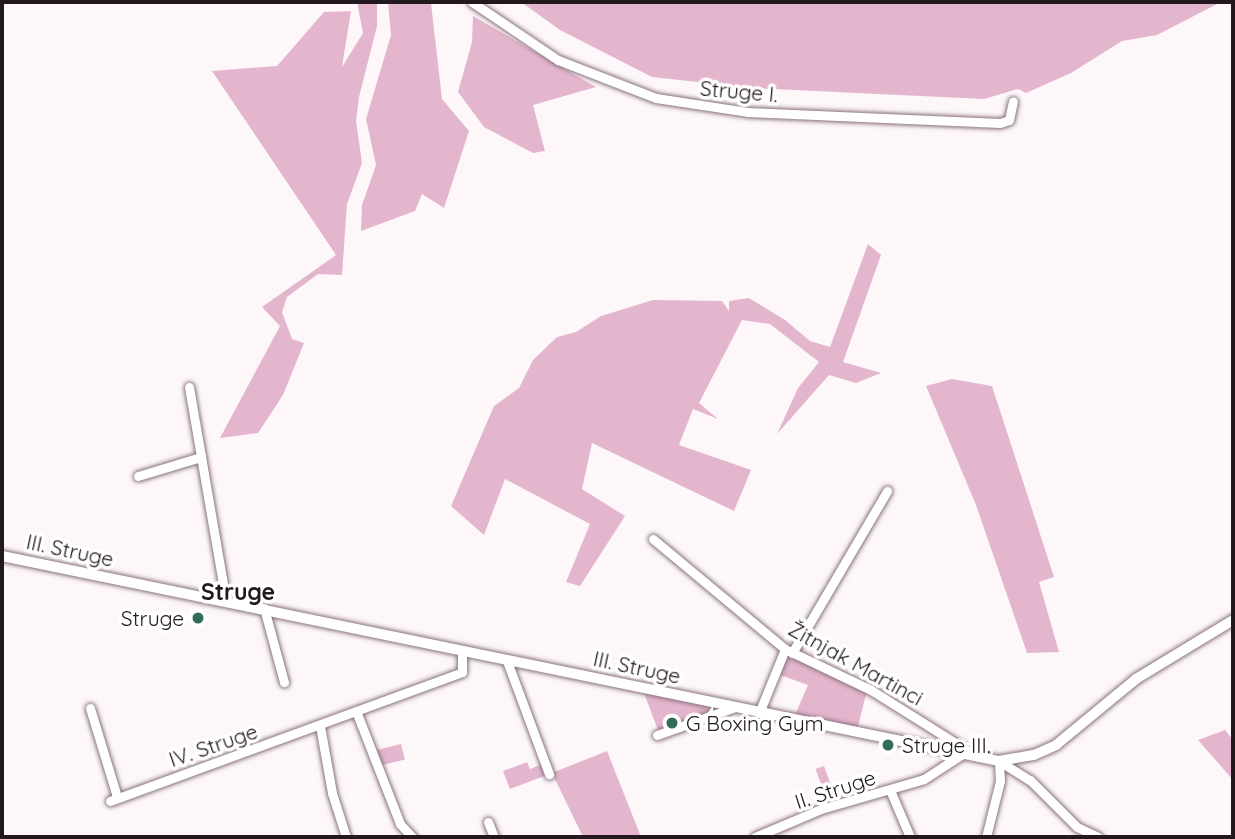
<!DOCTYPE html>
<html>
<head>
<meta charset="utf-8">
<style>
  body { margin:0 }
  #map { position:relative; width:1235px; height:839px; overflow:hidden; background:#fdf7fa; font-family:Quicksand,sans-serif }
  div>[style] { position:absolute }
  .green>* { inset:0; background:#e4b6ce; transform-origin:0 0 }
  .roads { filter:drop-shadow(0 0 2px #8a727f) drop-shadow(0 0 2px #8a727f) }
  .minor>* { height:9px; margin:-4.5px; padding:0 4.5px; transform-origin:4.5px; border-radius:4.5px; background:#fff }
  .tertiary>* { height:10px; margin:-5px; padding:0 5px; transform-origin:5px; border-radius:5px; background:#fff }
  .dots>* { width:19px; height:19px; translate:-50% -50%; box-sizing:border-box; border:4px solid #fff; border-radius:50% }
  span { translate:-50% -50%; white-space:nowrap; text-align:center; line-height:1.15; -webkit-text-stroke:7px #fff; paint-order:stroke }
  .street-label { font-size:21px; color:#22181d }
  .poi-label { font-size:21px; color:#22181d }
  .right { translate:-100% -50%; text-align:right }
  .left { translate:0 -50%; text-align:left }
  .neighbourhood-label { font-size:23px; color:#22181d; font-weight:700 }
  .frame { position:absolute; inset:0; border:4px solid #22181d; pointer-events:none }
</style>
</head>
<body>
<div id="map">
  <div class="green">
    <i style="clip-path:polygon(357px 2px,377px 2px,377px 26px,359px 97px,356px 121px,362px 163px,347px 204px,342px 275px,318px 274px,287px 297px,282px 312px,292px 339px,304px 343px,283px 395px,258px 433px,220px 438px,280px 326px,262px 307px,336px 255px,212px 71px,277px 66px,324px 12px,351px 11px,342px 67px,363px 33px)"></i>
    <i style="clip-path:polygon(388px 2px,453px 2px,457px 4px,431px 3px,442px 99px,469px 131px,444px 208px,422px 194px,415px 211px,361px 231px,362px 205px,376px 165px,366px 119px,391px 35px)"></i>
    <i style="clip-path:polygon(521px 2px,1221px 2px,1157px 35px,1122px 41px,1071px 73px,1026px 93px,1018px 89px,984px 99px,752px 88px,652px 77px,560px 30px)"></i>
    <i style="clip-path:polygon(473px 16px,596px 87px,533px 105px,545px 151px,533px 153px,484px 127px,458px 92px,472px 42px)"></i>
    <i style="clip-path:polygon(868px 244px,881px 255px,843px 362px,881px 373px,856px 383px,829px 375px,777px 434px,798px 388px,819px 362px,770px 324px,742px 320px,699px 403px,718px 419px,693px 409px,679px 445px,751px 470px,734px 511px,592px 443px,582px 489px,625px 516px,580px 586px,566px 582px,590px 524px,505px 479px,484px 535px,451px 506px,494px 406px,519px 388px,533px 360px,557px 337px,576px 332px,601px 316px,653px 300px,722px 301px,729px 311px,729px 301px,749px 298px,785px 320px,810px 341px,830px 347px)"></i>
    <i style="clip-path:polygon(952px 379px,992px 386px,1054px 577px,1039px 582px,1059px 652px,1027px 653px,976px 505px,926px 386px)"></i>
    <i style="clip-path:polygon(789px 655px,867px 691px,857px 730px,795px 715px,808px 685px,780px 675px)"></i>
    <i style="clip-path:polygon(644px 693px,718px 708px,659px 733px)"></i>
    <i style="clip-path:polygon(1225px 730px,1233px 740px,1233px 780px,1198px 740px)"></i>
    <i style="left:401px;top:744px;width:16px;height:29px;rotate:76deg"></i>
    <i style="clip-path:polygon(607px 751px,641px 837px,583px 837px,552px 773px)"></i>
    <i style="clip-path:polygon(527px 762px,530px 769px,543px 764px,547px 775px,510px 789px,503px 771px)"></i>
    <i style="left:824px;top:766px;width:37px;height:9px;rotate:70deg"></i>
  </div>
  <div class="roads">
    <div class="minor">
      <i style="left:472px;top:2px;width:104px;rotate:34deg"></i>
      <i style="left:558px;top:60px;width:105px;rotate:21.2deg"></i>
      <i style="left:656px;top:98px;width:92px;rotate:8.7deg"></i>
      <i style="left:747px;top:112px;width:253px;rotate:2.5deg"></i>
      <i style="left:1000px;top:123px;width:9px;rotate:-18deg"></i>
      <i style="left:1009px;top:120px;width:19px;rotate:-78deg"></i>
      <i style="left:189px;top:387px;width:217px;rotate:80.2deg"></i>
      <i style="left:138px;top:476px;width:66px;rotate:-16.8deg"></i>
      <i style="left:653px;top:539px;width:172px;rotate:39.8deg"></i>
      <i style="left:785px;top:649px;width:95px;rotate:25.5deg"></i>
      <i style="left:871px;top:690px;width:120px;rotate:32.1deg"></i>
      <i style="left:264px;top:608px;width:77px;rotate:74.9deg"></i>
      <i style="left:792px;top:653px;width:188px;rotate:-59.6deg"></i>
      <i style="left:507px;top:661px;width:121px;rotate:69.6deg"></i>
      <i style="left:90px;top:708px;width:93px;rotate:73.1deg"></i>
      <i style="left:356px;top:711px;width:121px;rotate:68.7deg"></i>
      <i style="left:400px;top:824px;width:18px;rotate:47deg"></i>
      <i style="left:759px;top:713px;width:69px;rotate:-67.9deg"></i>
      <i style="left:320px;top:726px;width:68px;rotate:79.8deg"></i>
      <i style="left:332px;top:793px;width:46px;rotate:72.3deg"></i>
      <i style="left:657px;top:735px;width:83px;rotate:-19.7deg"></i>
      <i style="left:999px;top:761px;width:36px;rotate:32deg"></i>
      <i style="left:1030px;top:780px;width:66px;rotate:45deg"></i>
      <i style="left:1077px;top:827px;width:23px;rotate:25deg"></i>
      <i style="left:890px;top:790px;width:51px;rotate:66.9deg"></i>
      <i style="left:110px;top:801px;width:375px;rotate:-20.1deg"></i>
      <i style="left:462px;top:672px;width:21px;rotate:-90deg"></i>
      <i style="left:488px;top:822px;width:16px;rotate:68deg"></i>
      <i style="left:755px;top:837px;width:72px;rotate:-23deg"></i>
      <i style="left:821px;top:809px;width:107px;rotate:-16.2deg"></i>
      <i style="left:924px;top:779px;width:44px;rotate:-33deg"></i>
      <i style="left:986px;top:837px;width:58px;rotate:-76deg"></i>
      <i style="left:1000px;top:781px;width:20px;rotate:-93deg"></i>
    </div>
    <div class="tertiary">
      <i style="left:2px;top:556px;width:1018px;rotate:11.62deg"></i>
      <i style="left:999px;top:761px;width:36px;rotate:-10deg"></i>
      <i style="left:1034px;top:755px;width:24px;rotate:-24deg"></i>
      <i style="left:1056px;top:745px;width:104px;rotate:-39.5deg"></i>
      <i style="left:1136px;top:679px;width:114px;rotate:-31.3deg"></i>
    </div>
  </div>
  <div class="dots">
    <i style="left:198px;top:618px;background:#336c54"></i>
    <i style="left:672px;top:723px;background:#336c54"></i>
    <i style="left:888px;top:745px;background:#336c54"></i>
  </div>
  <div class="street-label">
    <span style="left:739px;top:91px;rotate:5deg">Struge I.</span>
    <span style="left:70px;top:550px;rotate:12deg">III. Struge</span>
    <span style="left:856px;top:663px;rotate:29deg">Žitnjak Martinci</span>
    <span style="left:637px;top:667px;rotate:12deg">III. Struge</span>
    <span style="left:213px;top:745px;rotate:-19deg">IV. Struge</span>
    <span style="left:835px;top:789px;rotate:-18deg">II. Struge</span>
  </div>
  <div class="poi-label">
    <span class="right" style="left:184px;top:618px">Struge</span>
    <span class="left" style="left:686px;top:723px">G Boxing Gym</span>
    <span class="left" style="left:902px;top:745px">Struge III.</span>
  </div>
  <div class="neighbourhood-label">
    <span style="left:238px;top:592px">Struge</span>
  </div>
  <div class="frame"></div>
</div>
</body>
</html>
